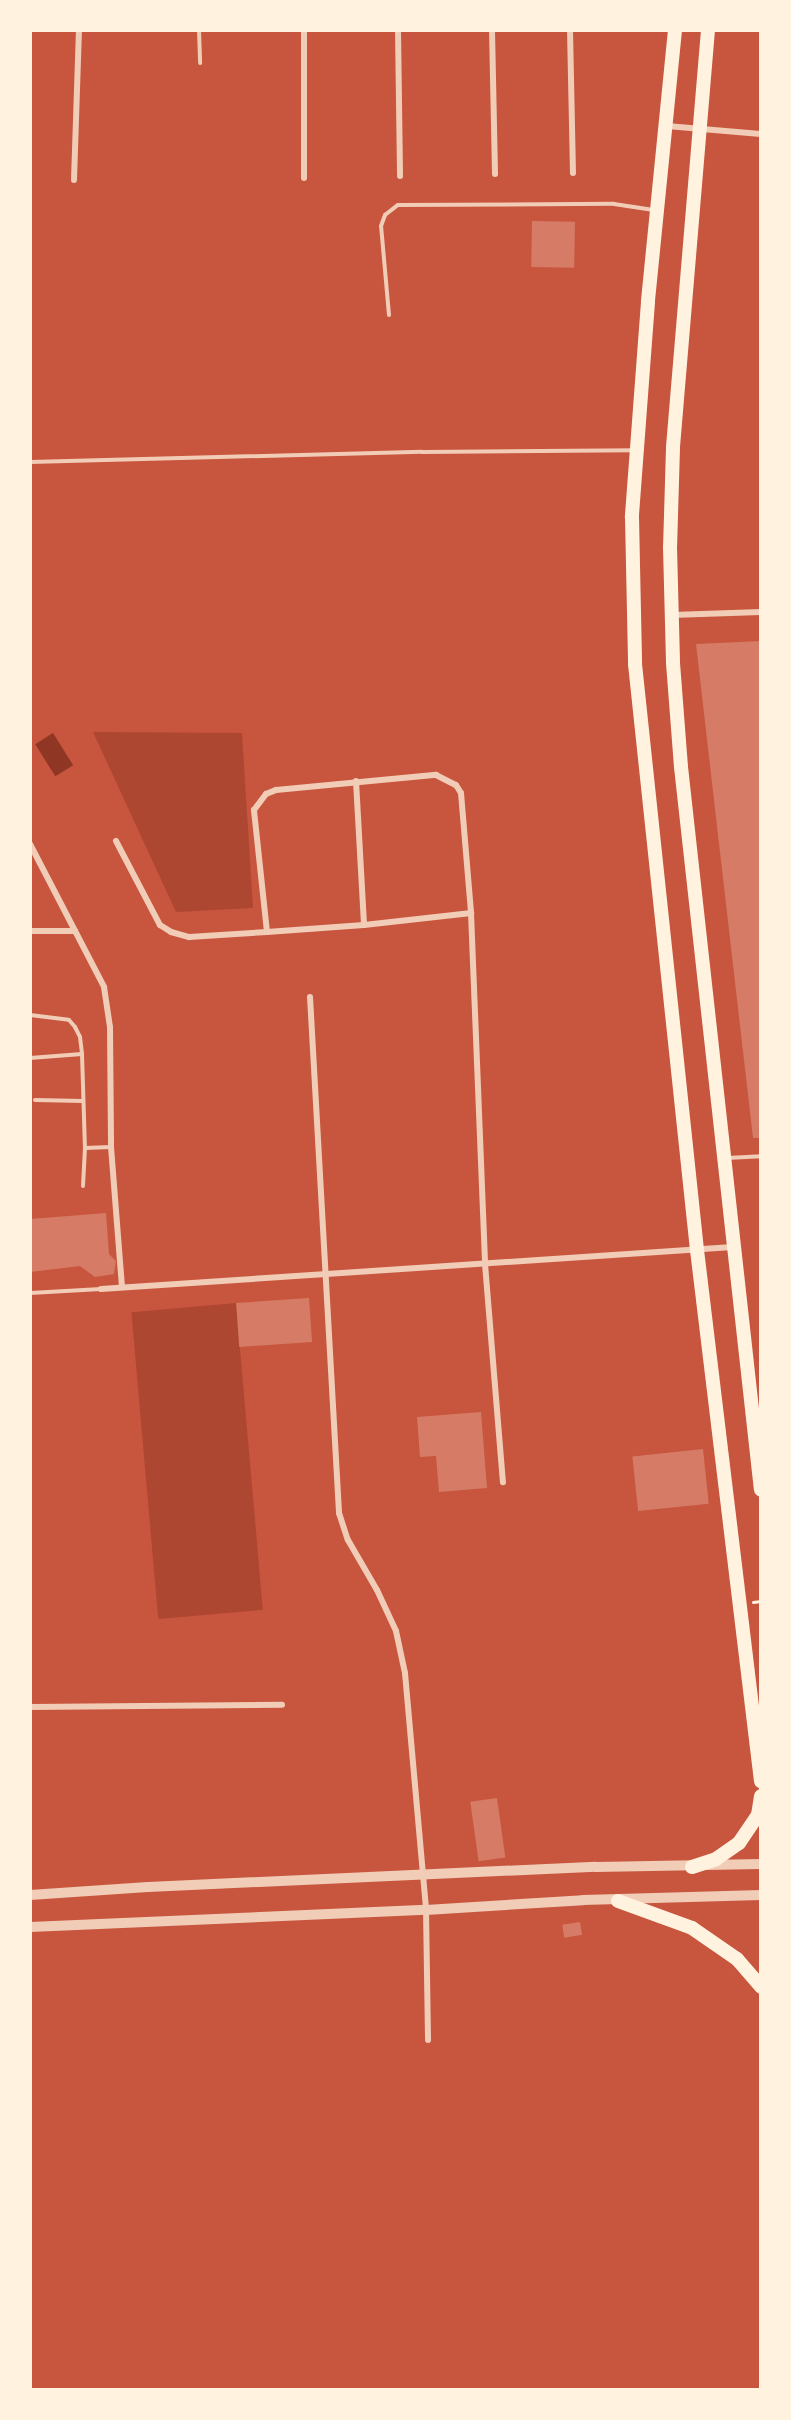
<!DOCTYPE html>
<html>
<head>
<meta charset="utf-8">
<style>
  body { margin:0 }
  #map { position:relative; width:791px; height:2420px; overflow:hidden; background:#c8553d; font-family:Inter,sans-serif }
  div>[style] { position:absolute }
  .green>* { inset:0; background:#ae4732; transform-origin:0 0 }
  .water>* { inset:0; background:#8f3625; transform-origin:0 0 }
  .building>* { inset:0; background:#d67c66; transform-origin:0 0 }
  .path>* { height:3px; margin:-1.5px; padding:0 1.5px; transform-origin:1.5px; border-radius:1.5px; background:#fff3e0 }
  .service>* { height:4px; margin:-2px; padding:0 2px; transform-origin:2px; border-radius:2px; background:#f1ccb7 }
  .minor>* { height:6px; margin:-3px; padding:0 3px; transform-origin:3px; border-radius:3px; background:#f1ccb7 }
  .tertiary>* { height:10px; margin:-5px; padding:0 5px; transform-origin:5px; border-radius:5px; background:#f1ccb7 }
  .primary>* { height:14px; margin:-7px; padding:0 7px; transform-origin:7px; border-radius:7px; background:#fff3e0 }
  span { translate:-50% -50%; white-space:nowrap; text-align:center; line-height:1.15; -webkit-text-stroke:5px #fff3e0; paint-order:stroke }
  .frame { position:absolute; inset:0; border:32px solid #fff3e0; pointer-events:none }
</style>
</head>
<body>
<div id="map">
  <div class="green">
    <i style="clip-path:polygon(93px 732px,242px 733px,253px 908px,176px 912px)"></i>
    <i style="left:236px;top:1303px;width:308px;height:105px;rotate:85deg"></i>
  </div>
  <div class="water">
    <i style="left:53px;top:733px;width:38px;height:21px;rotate:58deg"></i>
  </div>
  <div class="building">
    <i style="left:532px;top:221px;width:43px;height:46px;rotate:1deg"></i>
    <i style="clip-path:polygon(761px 641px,761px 1138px,753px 1138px,696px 644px)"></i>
    <i style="clip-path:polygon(106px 1213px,109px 1254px,116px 1261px,114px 1274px,95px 1277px,80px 1266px,30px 1272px,30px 1219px)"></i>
    <i style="left:309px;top:1298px;width:44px;height:73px;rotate:86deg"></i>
    <i style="clip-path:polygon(481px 1412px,487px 1488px,439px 1492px,436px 1456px,420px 1457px,417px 1417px)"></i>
    <i style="left:703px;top:1449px;width:55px;height:71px;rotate:84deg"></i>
    <i style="left:497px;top:1798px;width:60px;height:27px;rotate:82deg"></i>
    <i style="left:580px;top:1922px;width:13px;height:18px;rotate:81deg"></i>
  </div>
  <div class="path">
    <i style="left:753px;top:1602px;width:8px;rotate:-7deg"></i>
  </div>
  <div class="service">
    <i style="left:199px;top:30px;width:33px;rotate:88deg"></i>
    <i style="left:389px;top:315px;width:89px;rotate:-95.1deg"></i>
    <i style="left:381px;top:226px;width:12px;rotate:-70deg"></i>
    <i style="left:385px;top:215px;width:16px;rotate:-38deg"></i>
    <i style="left:398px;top:205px;width:216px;rotate:-0.3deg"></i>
    <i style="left:614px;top:204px;width:40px;rotate:8.5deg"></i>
    <i style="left:30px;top:462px;width:392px;rotate:-1.5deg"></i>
    <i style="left:422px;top:452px;width:213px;rotate:-0.5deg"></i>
    <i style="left:30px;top:1015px;width:39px;rotate:7deg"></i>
    <i style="left:69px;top:1020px;width:9px;rotate:49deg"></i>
    <i style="left:75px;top:1027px;width:11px;rotate:63deg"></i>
    <i style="left:80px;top:1037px;width:17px;rotate:83deg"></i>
    <i style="left:82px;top:1054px;width:94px;rotate:88.2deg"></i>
    <i style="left:85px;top:1148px;width:26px;rotate:-2deg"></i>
    <i style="left:30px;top:1058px;width:52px;rotate:-4.4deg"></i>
    <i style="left:35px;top:1100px;width:48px;rotate:1.2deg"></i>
    <i style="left:727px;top:1158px;width:34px;rotate:-3deg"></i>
    <i style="left:83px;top:1186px;width:38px;rotate:-87deg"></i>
    <i style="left:30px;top:1293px;width:71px;rotate:-3.2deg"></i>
  </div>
  <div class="minor">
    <i style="left:304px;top:30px;width:148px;rotate:90deg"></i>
    <i style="left:398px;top:30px;width:146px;rotate:89.2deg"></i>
    <i style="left:492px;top:30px;width:144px;rotate:88.8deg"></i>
    <i style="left:570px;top:30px;width:143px;rotate:88.8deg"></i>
    <i style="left:667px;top:126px;width:94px;rotate:4.9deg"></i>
    <i style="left:74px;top:180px;width:150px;rotate:-88.1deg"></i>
    <i style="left:672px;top:615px;width:89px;rotate:-1.9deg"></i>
    <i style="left:356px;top:781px;width:144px;rotate:86.8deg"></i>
    <i style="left:116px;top:841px;width:95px;rotate:62.4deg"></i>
    <i style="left:160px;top:925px;width:13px;rotate:32deg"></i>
    <i style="left:171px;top:932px;width:19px;rotate:16deg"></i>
    <i style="left:189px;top:937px;width:78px;rotate:-3.7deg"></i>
    <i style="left:267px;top:932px;width:123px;rotate:-96.1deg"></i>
    <i style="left:254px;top:810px;width:20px;rotate:-53deg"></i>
    <i style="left:266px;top:794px;width:11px;rotate:-22deg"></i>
    <i style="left:276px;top:790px;width:161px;rotate:-5.4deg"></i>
    <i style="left:436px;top:775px;width:22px;rotate:27deg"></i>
    <i style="left:456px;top:785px;width:9px;rotate:58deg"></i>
    <i style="left:461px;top:793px;width:120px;rotate:85.2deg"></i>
    <i style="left:471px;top:913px;width:351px;rotate:87.7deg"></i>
    <i style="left:485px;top:1264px;width:219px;rotate:85.3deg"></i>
    <i style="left:30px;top:844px;width:161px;rotate:62.6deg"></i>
    <i style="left:104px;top:987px;width:40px;rotate:81.5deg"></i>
    <i style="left:110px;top:1027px;width:120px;rotate:89.5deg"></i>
    <i style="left:111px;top:1147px;width:140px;rotate:85.5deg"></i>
    <i style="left:30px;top:931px;width:45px"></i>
    <i style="left:267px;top:932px;width:97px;rotate:-4.1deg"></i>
    <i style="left:364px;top:925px;width:108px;rotate:-6.4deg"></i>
    <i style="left:310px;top:997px;width:517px;rotate:86.78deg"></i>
    <i style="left:339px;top:1513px;width:28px;rotate:72deg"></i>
    <i style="left:348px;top:1540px;width:58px;rotate:59.9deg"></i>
    <i style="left:377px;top:1590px;width:45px;rotate:65.1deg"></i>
    <i style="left:396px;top:1631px;width:43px;rotate:77.9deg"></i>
    <i style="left:405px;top:1673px;width:238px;rotate:84.9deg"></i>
    <i style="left:426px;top:1910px;width:130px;rotate:89.1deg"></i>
    <i style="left:101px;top:1289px;width:633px;rotate:-3.8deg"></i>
    <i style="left:30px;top:1707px;width:252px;rotate:-0.5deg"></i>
  </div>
  <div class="tertiary">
    <i style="left:30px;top:1895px;width:118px;rotate:-3.9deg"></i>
    <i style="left:148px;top:1887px;width:448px;rotate:-2.6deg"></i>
    <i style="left:596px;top:1867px;width:165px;rotate:-1deg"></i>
    <i style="left:30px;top:1927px;width:396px;rotate:-2.5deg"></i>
    <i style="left:426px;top:1910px;width:157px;rotate:-3.6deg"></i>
    <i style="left:583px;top:1900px;width:178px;rotate:-1.6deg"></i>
  </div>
  <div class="primary">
    <i style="left:675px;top:30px;width:273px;rotate:95.7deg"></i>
    <i style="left:648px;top:302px;width:216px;rotate:94.3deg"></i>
    <i style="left:632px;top:517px;width:147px;rotate:88.8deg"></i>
    <i style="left:635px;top:664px;width:589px;rotate:83.96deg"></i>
    <i style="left:697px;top:1250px;width:535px;rotate:83.13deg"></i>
    <i style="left:708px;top:30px;width:419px;rotate:94.8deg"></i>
    <i style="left:673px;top:448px;width:99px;rotate:91.7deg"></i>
    <i style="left:670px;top:547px;width:116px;rotate:88.5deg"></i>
    <i style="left:673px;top:663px;width:104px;rotate:85.6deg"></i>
    <i style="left:681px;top:767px;width:727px;rotate:83.69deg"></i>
    <i style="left:692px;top:1867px;width:25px;rotate:-18deg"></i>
    <i style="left:716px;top:1859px;width:28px;rotate:-35deg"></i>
    <i style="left:739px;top:1843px;width:34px;rotate:-56deg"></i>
    <i style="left:758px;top:1815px;width:19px;rotate:-81deg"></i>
    <i style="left:618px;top:1901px;width:79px;rotate:20deg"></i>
    <i style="left:692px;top:1928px;width:55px;rotate:34.6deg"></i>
    <i style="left:737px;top:1959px;width:37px;rotate:49deg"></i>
  </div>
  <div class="frame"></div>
</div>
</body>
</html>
